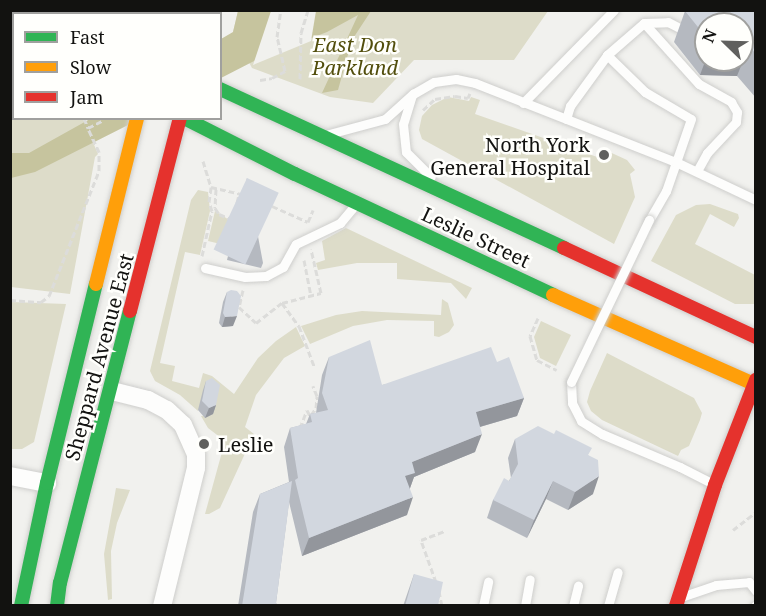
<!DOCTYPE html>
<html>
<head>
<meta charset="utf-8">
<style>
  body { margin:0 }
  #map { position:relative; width:766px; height:616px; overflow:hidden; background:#f1f1ee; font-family:"Noto Serif",serif }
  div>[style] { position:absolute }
  .green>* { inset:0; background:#dddcc9 }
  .water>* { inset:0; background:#c6c49e }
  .pier>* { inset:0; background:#f1f1ee }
  .path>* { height:3px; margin-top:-1.5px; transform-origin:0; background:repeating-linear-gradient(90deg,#dcdcda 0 6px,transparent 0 9px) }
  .roads { filter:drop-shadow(0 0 2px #cececc) drop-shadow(0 0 2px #cececc) }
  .lane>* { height:9px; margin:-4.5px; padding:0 4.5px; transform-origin:4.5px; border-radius:4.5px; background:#fdfdfc }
  .street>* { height:18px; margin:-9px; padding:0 9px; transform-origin:9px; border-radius:9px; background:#fdfdfc }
  .fast>* { height:14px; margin:-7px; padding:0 7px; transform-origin:7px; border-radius:7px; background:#30b455 }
  .slow>* { height:14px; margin:-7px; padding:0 7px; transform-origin:7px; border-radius:7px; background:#ff9f0a }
  .jam>* { height:14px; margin:-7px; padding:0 7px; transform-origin:7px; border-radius:7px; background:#e5322d }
  .bridges { filter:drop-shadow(0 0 2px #cececc) drop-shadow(0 0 2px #cececc) }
  .lane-bridge>* { height:9px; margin:-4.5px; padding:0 4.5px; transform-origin:4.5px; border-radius:4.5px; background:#fdfdfc }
  .wall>* { inset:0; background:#b5b9c0 }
  .shaded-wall>* { inset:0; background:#93969c }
  .building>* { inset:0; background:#d2d7df; transform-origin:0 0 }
  .dots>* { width:16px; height:16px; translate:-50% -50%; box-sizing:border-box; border:3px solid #fffffc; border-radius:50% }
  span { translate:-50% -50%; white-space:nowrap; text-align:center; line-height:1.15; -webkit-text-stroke:5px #fffffc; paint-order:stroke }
  .park-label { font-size:20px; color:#524e0c; font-style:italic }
  .poi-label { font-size:20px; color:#121210 }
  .right { translate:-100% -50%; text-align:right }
  .left { translate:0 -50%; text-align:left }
  .street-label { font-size:20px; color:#121210 }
  .frame { position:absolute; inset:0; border:12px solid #121210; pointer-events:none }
  .legend { position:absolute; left:12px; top:12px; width:210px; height:108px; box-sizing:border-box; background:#fffffc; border:2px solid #a0a09e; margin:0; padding:8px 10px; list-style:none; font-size:18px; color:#121210 }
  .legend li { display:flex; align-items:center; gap:12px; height:30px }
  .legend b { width:30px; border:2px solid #a0a09e }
  .north { position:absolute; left:694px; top:12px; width:60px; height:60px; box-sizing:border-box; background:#fffffc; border:2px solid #a0a09e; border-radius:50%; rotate:293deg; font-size:16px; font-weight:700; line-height:24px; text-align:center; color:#121210 }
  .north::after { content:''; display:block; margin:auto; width:21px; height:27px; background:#60605e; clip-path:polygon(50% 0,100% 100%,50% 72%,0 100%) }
</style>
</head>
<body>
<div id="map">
  <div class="green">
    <i style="clip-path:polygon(238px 11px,548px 11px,514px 60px,414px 60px,373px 103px,330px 97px,252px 68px,233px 32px)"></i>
    <i style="clip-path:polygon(10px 60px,13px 61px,14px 118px,83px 119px,98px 154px,95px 157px,70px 294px,11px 287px)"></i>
    <i style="clip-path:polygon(448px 97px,469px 101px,471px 97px,480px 100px,475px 114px,600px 158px,603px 149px,627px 160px,635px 170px,630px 174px,635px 197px,614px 244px,422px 139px,419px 130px,422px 116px,432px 105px)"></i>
    <i style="clip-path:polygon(198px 190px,208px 192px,210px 211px,200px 255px,185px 252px,160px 363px,175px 366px,172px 381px,199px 388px,203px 373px,212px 376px,234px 394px,258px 358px,276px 341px,296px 327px,305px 346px,284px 358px,256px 395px,245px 427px,254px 434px,220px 508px,209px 514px,205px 514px,225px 441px,208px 428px,201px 416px,212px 415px,198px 409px,198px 411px,180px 395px,155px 381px,150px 371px,191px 200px)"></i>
    <i style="clip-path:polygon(710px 204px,738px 214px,739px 218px,734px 227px,710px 214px,695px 244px,755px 275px,755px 304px,735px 304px,651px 261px,676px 215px,696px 205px)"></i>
    <i style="clip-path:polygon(215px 211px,234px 223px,229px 246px,208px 241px)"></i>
    <i style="clip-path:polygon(346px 228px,472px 288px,466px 299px,451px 283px,397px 279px,397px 263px,357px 263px,318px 270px,316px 263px,325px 260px,322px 241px)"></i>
    <i style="clip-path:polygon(442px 299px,448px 303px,454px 325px,449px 332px,439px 337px,434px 336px,434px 321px,387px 320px,353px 326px,310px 344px,301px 326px,336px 315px,362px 311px,441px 315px)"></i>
    <i style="clip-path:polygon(11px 302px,66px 304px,34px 442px,22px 449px,11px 449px)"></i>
    <i style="clip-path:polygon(541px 321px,571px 335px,556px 366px,540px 358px,534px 337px)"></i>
    <i style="clip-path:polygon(607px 353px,694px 398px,702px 413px,700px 420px,689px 446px,681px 450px,678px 456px,602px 420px,591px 411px,587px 402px,590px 391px)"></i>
    <i style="clip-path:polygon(116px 488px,130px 490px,117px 523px,111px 551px,112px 599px,108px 600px,104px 554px)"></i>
  </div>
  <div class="water">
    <i style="clip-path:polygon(276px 10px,371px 11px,352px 40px,338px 90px,322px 93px,358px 15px,327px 32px,258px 59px,221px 78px,221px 39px,233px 32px,238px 11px)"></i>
    <i style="clip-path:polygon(90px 119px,140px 119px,35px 172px,11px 178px,10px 153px,29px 153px)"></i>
  </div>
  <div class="pier">
    <i style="clip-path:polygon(271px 11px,316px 11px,311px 41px,253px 65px)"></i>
  </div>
  <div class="path">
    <i style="left:10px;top:79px;width:4px;rotate:14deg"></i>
    <i style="left:300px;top:79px;width:46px;rotate:-88.8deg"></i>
    <i style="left:301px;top:33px;width:24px;rotate:-73deg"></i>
    <i style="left:260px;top:80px;width:12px;rotate:-9deg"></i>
    <i style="left:272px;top:78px;width:15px;rotate:-28deg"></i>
    <i style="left:285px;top:71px;width:35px;rotate:-103deg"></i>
    <i style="left:277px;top:37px;width:27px;rotate:-82deg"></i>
    <i style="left:423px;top:110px;width:16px;rotate:-43deg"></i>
    <i style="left:435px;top:99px;width:20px;rotate:-9deg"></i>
    <i style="left:455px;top:96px;width:13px;rotate:9deg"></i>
    <i style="left:468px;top:98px;width:5px;rotate:-68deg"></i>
    <i style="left:84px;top:118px;width:11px;rotate:68deg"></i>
    <i style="left:88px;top:128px;width:16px;rotate:-27deg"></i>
    <i style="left:203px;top:161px;width:27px;rotate:73deg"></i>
    <i style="left:211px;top:187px;width:36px;rotate:13deg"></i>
    <i style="left:216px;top:189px;width:19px;rotate:93deg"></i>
    <i style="left:215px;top:208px;width:7px;rotate:56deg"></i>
    <i style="left:219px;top:214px;width:15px;rotate:23deg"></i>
    <i style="left:233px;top:220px;width:28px;rotate:-77deg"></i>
    <i style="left:272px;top:206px;width:39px;rotate:24deg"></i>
    <i style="left:308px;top:222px;width:13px;rotate:-67deg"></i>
    <i style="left:202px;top:256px;width:46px;rotate:-77.5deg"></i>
    <i style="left:212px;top:211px;width:9px;rotate:-108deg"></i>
    <i style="left:209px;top:202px;width:15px;rotate:-82deg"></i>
    <i style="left:304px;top:260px;width:36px;rotate:79deg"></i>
    <i style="left:243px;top:290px;width:17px;rotate:103deg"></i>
    <i style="left:239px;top:307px;width:23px;rotate:43deg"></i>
    <i style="left:256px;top:323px;width:33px;rotate:-38deg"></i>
    <i style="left:282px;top:303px;width:29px;rotate:54deg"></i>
    <i style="left:299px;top:326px;width:43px;rotate:69.4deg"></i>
    <i style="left:10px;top:300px;width:31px;rotate:4deg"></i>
    <i style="left:41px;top:302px;width:10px;rotate:-37deg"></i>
    <i style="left:49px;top:296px;width:135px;rotate:-68.2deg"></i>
    <i style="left:99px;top:171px;width:19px;rotate:-90deg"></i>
    <i style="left:99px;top:152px;width:26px;rotate:-115deg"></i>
    <i style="left:282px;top:303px;width:40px;rotate:-14.4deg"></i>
    <i style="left:321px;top:293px;width:45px;rotate:-102.8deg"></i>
    <i style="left:538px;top:318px;width:20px;rotate:114deg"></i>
    <i style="left:530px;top:336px;width:25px;rotate:74deg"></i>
    <i style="left:537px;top:360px;width:22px;rotate:27deg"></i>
    <i style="left:311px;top:415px;width:9px;rotate:-54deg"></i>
    <i style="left:316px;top:408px;width:12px;rotate:-85deg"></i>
    <i style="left:317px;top:396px;width:11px;rotate:-112deg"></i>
    <i style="left:300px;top:428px;width:19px;rotate:-69deg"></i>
    <i style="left:307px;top:410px;width:7px;rotate:63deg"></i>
    <i style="left:733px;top:530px;width:29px;rotate:-38deg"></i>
    <i style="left:436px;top:582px;width:45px;rotate:-109.7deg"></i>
    <i style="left:421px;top:540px;width:25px;rotate:-21deg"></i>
    <i style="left:439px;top:591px;width:15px;rotate:79deg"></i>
  </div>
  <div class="roads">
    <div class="lane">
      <i style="left:644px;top:23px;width:24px;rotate:-2deg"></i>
      <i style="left:668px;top:22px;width:13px;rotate:27deg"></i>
      <i style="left:607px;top:55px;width:53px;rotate:44.2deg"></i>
      <i style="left:645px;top:92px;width:53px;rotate:30.4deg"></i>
      <i style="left:691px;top:119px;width:76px;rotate:109.1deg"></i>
      <i style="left:666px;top:191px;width:34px;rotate:120deg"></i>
      <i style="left:412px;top:95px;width:30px;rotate:107deg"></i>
      <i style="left:403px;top:124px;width:28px;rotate:84deg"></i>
      <i style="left:406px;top:152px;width:35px;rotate:45deg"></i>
      <i style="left:523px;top:103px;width:130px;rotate:-45.6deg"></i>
      <i style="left:566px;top:119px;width:14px;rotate:-73deg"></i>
      <i style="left:570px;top:106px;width:63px;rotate:-54deg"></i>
      <i style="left:607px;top:55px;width:49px;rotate:-40.9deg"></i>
      <i style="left:644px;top:23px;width:82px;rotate:48deg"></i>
      <i style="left:699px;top:84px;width:37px;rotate:29deg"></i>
      <i style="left:731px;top:102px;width:12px;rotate:59deg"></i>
      <i style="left:737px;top:112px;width:10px;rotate:96deg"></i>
      <i style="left:736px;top:122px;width:42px;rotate:133.1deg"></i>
      <i style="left:707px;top:153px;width:21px;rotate:119deg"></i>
      <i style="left:329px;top:134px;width:58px;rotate:-15deg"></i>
      <i style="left:385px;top:119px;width:38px;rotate:-42deg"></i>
      <i style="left:413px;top:94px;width:24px;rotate:-30deg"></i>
      <i style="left:434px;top:82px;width:22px;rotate:-8deg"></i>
      <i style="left:456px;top:79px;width:19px;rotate:12deg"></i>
      <i style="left:475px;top:83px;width:216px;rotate:21.5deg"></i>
      <i style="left:676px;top:162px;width:89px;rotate:25.4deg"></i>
      <i style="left:205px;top:268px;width:41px;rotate:12.7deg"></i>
      <i style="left:245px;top:277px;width:21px;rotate:-3deg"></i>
      <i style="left:266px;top:276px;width:19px;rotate:-28deg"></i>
      <i style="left:283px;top:267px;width:26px;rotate:-61deg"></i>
      <i style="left:296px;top:244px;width:49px;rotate:-25.5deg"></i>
      <i style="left:340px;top:223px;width:23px;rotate:-50deg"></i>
      <i style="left:571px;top:382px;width:21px;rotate:87deg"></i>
      <i style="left:572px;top:403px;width:20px;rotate:63deg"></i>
      <i style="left:581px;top:421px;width:25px;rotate:32deg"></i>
      <i style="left:602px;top:434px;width:85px;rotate:22.9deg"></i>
      <i style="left:680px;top:467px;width:37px;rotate:27deg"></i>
      <i style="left:684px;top:596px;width:34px;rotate:-19deg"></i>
      <i style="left:716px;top:585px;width:33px;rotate:-5deg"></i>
      <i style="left:749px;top:582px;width:11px;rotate:52deg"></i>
      <i style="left:483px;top:606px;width:25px;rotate:-78deg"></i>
      <i style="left:525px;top:606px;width:27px;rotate:-80deg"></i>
      <i style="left:573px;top:606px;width:21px;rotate:-76deg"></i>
      <i style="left:608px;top:606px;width:35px;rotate:-74deg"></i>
      <i style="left:755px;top:606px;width:1px;rotate:-45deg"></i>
    </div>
    <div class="street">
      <i style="left:112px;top:391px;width:37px;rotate:14deg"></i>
      <i style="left:148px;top:400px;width:21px;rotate:28deg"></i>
      <i style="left:167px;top:410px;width:22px;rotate:43deg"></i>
      <i style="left:183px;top:425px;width:32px;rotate:66deg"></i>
      <i style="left:196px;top:454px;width:14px;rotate:90deg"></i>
      <i style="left:196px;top:468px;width:142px;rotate:103.8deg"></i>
      <i style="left:10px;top:476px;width:38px;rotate:11deg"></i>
    </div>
    <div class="fast">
      <i style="left:60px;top:10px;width:9px;rotate:27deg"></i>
      <i style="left:220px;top:89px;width:379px;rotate:24.8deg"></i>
      <i style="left:184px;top:118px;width:124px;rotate:26.8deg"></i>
      <i style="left:295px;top:174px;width:285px;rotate:25.1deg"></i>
      <i style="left:21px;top:606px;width:126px;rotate:-78.1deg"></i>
      <i style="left:47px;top:483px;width:205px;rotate:-76.2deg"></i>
      <i style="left:57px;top:606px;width:23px;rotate:-83deg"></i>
      <i style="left:60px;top:583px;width:281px;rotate:-75.6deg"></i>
    </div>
    <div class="slow">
      <i style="left:167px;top:10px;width:4px;rotate:90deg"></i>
      <i style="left:207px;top:10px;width:4px;rotate:90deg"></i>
      <i style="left:96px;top:284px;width:171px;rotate:-76.1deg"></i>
      <i style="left:553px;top:295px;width:222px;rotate:23.9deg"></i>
    </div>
    <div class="jam">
      <i style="left:10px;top:30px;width:4px;rotate:14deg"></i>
      <i style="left:564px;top:248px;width:212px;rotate:24.9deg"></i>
      <i style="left:130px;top:311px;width:199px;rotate:-75.5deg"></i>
      <i style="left:676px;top:606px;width:127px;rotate:-72.1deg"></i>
      <i style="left:715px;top:485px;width:113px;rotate:-68.7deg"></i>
    </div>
  </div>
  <div class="bridges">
    <div class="lane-bridge">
      <i style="left:571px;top:382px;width:180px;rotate:-64.3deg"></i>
    </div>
  </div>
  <div class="wall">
    <i style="clip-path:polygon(evenodd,756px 10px,756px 98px,737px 76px,700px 75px,674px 42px,685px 11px,756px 10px,706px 24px,742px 60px,706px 60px,706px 24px)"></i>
    <i style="clip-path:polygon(247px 178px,263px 263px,261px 268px,227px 260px)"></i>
    <i style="clip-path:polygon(227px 292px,233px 326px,222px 327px,219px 323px,223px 302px)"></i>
    <i style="clip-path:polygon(329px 357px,382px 385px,497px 362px,524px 398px,517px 416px,480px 427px,475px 452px,414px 477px,410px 488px,407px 515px,302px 556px,289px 502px,276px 603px,278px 606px,238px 606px,253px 512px,260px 494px,289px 482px,284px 447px,290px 428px,306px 424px,310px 414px,316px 413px,322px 375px)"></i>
    <i style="clip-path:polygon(206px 381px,216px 405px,213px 414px,205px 418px,198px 410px,203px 390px)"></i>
    <i style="clip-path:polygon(515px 439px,589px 456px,593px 494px,568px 510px,546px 499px,527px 538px,487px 518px,493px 500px,511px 478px,508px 458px)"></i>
    <i style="clip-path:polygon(414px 574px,438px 606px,403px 606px)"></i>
  </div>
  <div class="shaded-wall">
    <i style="clip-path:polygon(742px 45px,749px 46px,737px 76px,700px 75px,706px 59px,742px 60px)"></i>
    <i style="clip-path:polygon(237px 316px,233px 326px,222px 327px,225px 317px)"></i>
    <i style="clip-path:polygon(524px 398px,517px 416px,469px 430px,476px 412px)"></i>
    <i style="clip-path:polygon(216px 405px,213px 414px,205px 418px,209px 408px)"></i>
    <i style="clip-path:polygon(482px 434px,475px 452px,414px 477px,409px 491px,405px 476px,412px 462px)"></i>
    <i style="clip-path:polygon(599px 476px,593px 494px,568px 510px,575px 492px)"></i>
    <i style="clip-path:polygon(553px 481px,546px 499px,527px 538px,534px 520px)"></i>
    <i style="clip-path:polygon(413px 497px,407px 515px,302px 556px,309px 538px)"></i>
  </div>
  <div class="building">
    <i style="clip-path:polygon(686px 10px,756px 10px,756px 54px,749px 46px,742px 45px,742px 24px,706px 24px,706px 37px,685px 11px)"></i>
    <i style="left:247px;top:178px;width:35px;height:79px;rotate:25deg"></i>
    <i style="clip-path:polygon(231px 290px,237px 291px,241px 296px,237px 316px,225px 317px,223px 313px,227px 292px)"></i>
    <i style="clip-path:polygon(370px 340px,382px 385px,491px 347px,497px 362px,509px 357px,524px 398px,476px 412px,482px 434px,412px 462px,415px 473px,405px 476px,413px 497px,309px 538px,295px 480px,298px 478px,290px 428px,312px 422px,310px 414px,328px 410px,322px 393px,329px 357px)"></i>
    <i style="clip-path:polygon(212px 378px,220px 385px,216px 405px,209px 408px,202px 401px,206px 381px)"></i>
    <i style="clip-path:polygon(538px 426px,554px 434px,556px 430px,592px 448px,588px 455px,598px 460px,599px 476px,575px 492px,553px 481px,534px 520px,493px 500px,504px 478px,509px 481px,518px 464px,515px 439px)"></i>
    <i style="clip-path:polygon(292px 481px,276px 603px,278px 606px,242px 606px,260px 494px)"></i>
    <i style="clip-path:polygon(414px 574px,443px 582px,438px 606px,405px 606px)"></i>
  </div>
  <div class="dots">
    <i style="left:604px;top:155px;background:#60605e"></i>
    <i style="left:204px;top:444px;background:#60605e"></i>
  </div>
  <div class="park-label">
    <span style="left:355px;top:56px">East Don<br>Parkland</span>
  </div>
  <div class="poi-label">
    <span class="right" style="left:590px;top:156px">North York<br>General Hospital</span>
    <span class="left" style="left:218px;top:444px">Leslie</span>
  </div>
  <div class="street-label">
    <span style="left:476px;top:237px;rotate:25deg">Leslie Street</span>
    <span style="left:99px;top:357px;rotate:-75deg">Sheppard Avenue East</span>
  </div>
  <div class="frame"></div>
  <ul class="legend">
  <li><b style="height:8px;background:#30b455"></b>Fast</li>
  <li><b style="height:8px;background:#ff9f0a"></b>Slow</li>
  <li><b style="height:8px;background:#e5322d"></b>Jam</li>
  </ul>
  <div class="north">N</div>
</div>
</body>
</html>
